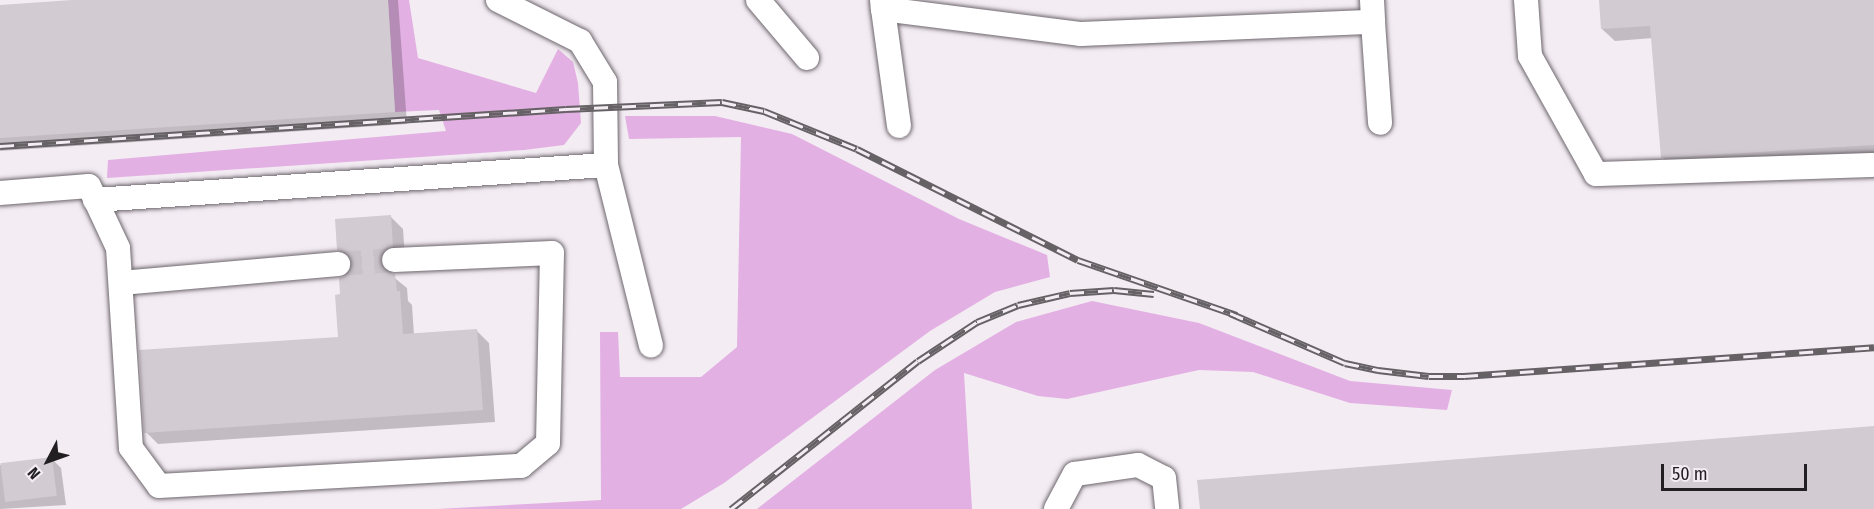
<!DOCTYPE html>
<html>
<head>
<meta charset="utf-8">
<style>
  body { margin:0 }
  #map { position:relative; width:1874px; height:509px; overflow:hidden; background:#f3ecf3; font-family:"Fira Sans Condensed",sans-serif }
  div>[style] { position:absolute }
  .green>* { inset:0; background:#e3b0e3 }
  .shadow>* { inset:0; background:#0003 }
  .building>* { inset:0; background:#d2cbd2; transform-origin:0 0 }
  .minor-tunnel>* { height:24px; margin-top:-12px; transform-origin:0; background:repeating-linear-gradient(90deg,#c9c3c9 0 24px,transparent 0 36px) }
  .roads { filter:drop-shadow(0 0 2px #6d676d) drop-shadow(0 0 2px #6d676d) }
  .minor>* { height:24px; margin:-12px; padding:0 12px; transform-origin:12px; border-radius:12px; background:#fff }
  .rail>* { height:7px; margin-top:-3.5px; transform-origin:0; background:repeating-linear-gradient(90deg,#f3ecf3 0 14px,#656165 0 28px); box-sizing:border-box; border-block:2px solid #656165 }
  span { translate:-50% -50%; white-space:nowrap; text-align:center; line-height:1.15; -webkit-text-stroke:4.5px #f3ecf3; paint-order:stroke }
  .north { position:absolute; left:18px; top:431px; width:60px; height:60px; -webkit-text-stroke:4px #f3ecf3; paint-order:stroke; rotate:229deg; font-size:16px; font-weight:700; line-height:24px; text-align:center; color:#221f22 }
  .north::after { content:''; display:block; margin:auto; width:21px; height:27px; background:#221f22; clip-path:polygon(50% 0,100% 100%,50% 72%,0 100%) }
  .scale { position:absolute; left:1661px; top:464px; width:146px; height:27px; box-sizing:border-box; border:3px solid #221f22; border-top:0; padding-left:8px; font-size:18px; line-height:21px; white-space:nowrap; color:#221f22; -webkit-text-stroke:4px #f3ecf3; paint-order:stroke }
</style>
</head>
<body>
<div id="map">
  <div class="green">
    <i style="clip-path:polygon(388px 0,409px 0,418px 58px,536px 93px,558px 49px,573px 62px,578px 83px,581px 123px,564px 145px,524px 150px,107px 178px,108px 160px,446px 131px,439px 110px,395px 112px)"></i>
    <i style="clip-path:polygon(625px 116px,715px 116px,792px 134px,959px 219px,1047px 255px,1050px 277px,995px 292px,930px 331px,724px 483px,681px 509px,437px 509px,601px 500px,600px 332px,618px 332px,620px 377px,701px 377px,737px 347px,741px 137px,629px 139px)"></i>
    <i style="clip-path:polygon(1092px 301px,1199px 323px,1350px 381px,1452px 390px,1447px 410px,1350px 403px,1253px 372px,1199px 370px,1067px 399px,1038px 396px,964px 373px,972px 509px,757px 509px,935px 370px,1016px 322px)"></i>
  </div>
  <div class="shadow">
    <i style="clip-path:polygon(95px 0,398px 0,407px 124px,0 151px,0 6px)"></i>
    <i style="clip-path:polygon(1600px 0,1874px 0,1874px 157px,1675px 169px,1662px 157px,1653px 38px,1615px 41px,1602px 29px)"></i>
    <i style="clip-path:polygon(391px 217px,403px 229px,405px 258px,393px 265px,391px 275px,407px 288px,408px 301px,412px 305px,414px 335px,477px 331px,489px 343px,495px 422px,158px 444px,146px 432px,340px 338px,342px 296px,354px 263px,339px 249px)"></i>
    <i style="clip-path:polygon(51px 458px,61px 468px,66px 505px,0 509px,0 465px)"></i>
  </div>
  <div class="building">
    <i style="clip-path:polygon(72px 0,388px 0,395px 112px,0 138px,0 5px)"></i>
    <i style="clip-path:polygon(1599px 0,1874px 0,1874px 145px,1661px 158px,1650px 26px,1601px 29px)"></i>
    <i style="clip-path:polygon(391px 215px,393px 246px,382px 253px,380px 261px,387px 272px,395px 274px,397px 291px,400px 291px,403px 334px,477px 329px,483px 410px,144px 433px,139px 350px,338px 337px,335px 295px,340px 294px,339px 278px,347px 275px,352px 263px,349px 255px,337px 250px,335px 219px)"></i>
    <i style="clip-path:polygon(1874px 426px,1874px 509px,1200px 509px,1197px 480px)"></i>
    <i style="left:52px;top:457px;width:39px;height:52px;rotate:83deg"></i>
  </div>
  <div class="minor-tunnel">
    <i style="left:338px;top:264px;width:56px;rotate:-4.1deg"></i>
  </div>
  <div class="roads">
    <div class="minor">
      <i style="left:498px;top:0;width:92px;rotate:26.6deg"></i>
      <i style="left:580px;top:41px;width:48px;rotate:58.6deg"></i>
      <i style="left:605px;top:82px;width:83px;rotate:89.3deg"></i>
      <i style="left:606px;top:165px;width:186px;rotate:76deg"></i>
      <i style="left:758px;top:0;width:76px;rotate:49.8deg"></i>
      <i style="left:882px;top:0;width:9px;rotate:84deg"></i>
      <i style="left:883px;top:9px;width:200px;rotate:7.2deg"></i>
      <i style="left:1081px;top:34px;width:292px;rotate:-2.4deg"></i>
      <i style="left:1373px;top:22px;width:101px;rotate:86deg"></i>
      <i style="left:1372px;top:0;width:22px;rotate:87deg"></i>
      <i style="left:1526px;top:0;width:56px;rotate:85.9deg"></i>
      <i style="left:1530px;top:56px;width:135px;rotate:60.8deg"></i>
      <i style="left:1596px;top:174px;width:278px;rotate:-1.9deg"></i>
      <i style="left:883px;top:9px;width:118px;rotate:82.2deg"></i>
      <i style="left:0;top:193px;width:89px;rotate:-4.5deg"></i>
      <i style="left:89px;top:186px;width:68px;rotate:64.9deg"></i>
      <i style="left:118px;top:248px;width:200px;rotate:86.3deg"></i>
      <i style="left:131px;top:448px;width:47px;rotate:53.6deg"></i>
      <i style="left:159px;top:486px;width:363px;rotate:-3.2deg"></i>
      <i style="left:521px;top:466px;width:35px;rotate:-40deg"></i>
      <i style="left:548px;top:443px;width:190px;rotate:-88.8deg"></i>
      <i style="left:552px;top:253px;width:158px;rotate:177.5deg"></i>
      <i style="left:95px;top:200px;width:512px;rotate:-3.92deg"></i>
      <i style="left:121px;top:283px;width:218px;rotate:-5deg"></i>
      <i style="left:1056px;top:509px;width:40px;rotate:-62deg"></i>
      <i style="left:1075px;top:474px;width:64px;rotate:-8.1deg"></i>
      <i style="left:1138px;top:465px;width:29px;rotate:27deg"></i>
      <i style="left:1164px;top:478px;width:31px;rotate:84deg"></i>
    </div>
  </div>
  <div class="rail">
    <i style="left:0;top:146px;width:567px;rotate:-3.74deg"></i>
    <i style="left:566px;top:109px;width:156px;rotate:-2.6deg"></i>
    <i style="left:722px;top:102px;width:43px;rotate:12.1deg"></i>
    <i style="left:764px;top:111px;width:100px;rotate:22.2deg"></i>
    <i style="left:857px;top:149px;width:247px;rotate:26.7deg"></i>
    <i style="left:1078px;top:260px;width:168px;rotate:19.1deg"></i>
    <i style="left:1230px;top:313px;width:125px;rotate:23.5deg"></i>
    <i style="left:1345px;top:363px;width:34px;rotate:12deg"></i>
    <i style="left:1378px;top:370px;width:51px;rotate:6.7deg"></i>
    <i style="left:1429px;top:376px;width:35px"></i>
    <i style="left:1464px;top:376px;width:411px;rotate:-4deg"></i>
    <i style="left:731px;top:509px;width:238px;rotate:-38.4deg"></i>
    <i style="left:918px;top:361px;width:71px;rotate:-33.5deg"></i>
    <i style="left:977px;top:322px;width:44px;rotate:-22.5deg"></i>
    <i style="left:1018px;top:305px;width:53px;rotate:-13deg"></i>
    <i style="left:1070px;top:293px;width:44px;rotate:-3.9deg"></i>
    <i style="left:1114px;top:290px;width:40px;rotate:5.7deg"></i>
  </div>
  <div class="north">N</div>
  <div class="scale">50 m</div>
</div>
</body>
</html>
